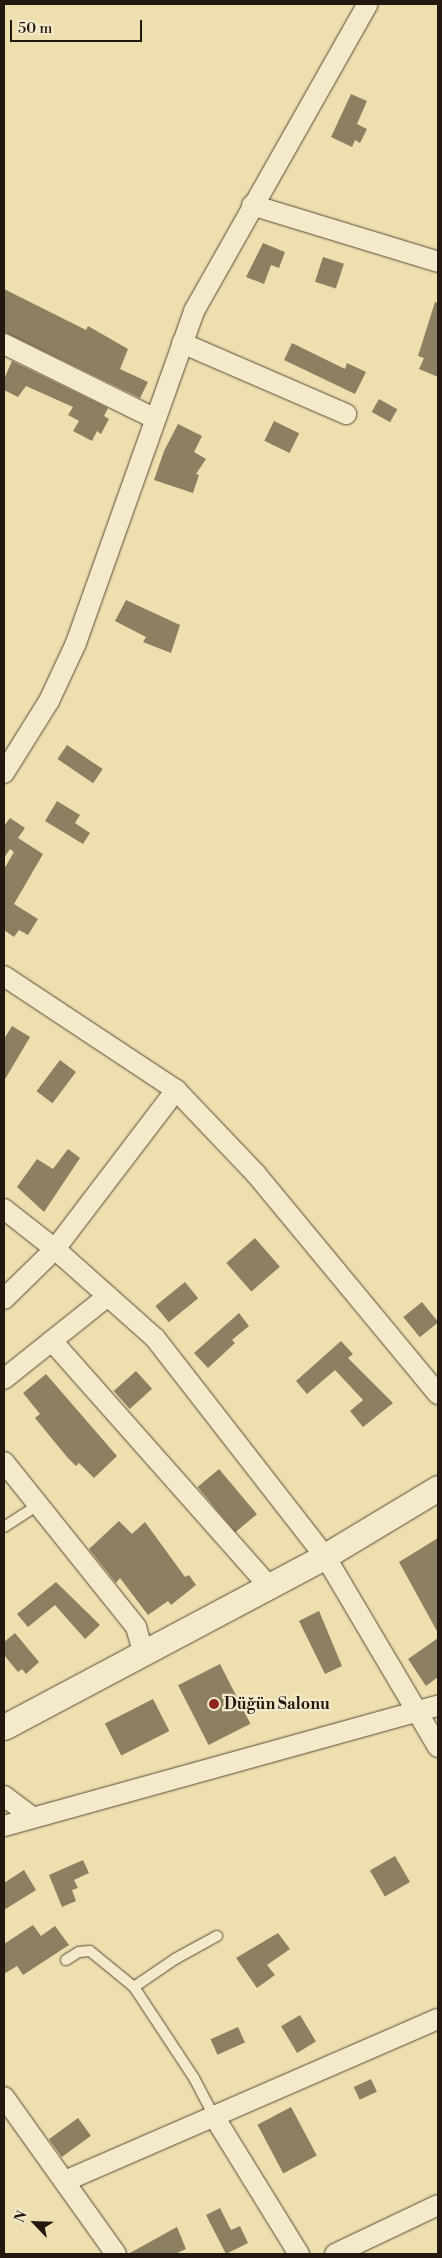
<!DOCTYPE html>
<html>
<head>
<meta charset="utf-8">
<style>
  body { margin:0 }
  #map { position:relative; width:442px; height:2258px; overflow:hidden; background:#eedfaf; font-family:"Libre Bodoni",serif }
  div>[style] { position:absolute }
  .building>* { inset:0; background:#8d7f62; transform-origin:0 0 }
  .roads { filter:drop-shadow(0 0 1px #564a37) drop-shadow(0 0 1px #564a37) }
  .service>* { height:10px; margin:-5px; padding:0 5px; transform-origin:5px; border-radius:5px; background:#f4eacb }
  .minor>* { height:20px; margin:-10px; padding:0 10px; transform-origin:10px; border-radius:10px; background:#f4eacb }
  .tertiary>* { height:25px; margin:-12.5px; padding:0 12.5px; transform-origin:12.5px; border-radius:12.5px; background:#f4eacb }
  .dots>* { width:14px; height:14px; translate:-50% -50%; box-sizing:border-box; border:2px solid #f4eacb; border-radius:50% }
  span { translate:-50% -50%; white-space:nowrap; text-align:center; line-height:1.15; -webkit-text-stroke:4.5px #f4eacb; paint-order:stroke }
  .poi-label { font-size:16px; color:#23180f; font-weight:700 }
  .left { translate:0 -50%; text-align:left }
  .frame { position:absolute; inset:0; border:5px solid #23180f; pointer-events:none }
  .north { position:absolute; left:10px; top:2198px; width:50px; height:50px; -webkit-text-stroke:4px #f4eacb; paint-order:stroke; rotate:294deg; font-size:14px; font-weight:700; line-height:20px; text-align:center; color:#23180f }
  .north::after { content:''; display:block; margin:auto; width:18px; height:22px; background:#23180f; clip-path:polygon(50% 0,100% 100%,50% 72%,0 100%) }
  .scale { position:absolute; left:10px; top:20px; width:132px; height:22px; box-sizing:border-box; border:2px solid #23180f; border-top:0; padding-left:6px; font-size:15px; line-height:18px; white-space:nowrap; color:#23180f; -webkit-text-stroke:4px #f4eacb; paint-order:stroke }
</style>
</head>
<body>
<div id="map">
  <div class="building">
    <i style="clip-path:polygon(351px 94px,367px 101px,357px 124px,367px 129px,360px 143px,355px 140px,352px 147px,331px 137px)"></i>
    <i style="clip-path:polygon(263px 243px,285px 252px,279px 268px,271px 265px,264px 284px,246px 277px)"></i>
    <i style="left:323px;top:257px;width:22px;height:26px;rotate:18deg"></i>
    <i style="clip-path:polygon(4px 289px,86px 330px,88px 326px,128px 349px,120px 369px,148px 382px,140px 398px,4px 332px)"></i>
    <i style="clip-path:polygon(435px 302px,438px 303px,438px 377px,419px 369px,424px 358px,418px 356px)"></i>
    <i style="clip-path:polygon(292px 343px,345px 369px,347px 363px,366px 372px,355px 394px,284px 360px)"></i>
    <i style="clip-path:polygon(12px 361px,108px 408px,104px 416px,109px 419px,101px 434px,97px 431px,92px 441px,73px 431px,79px 421px,68px 415px,73px 407px,26px 386px,18px 397px,4px 390px,4px 379px)"></i>
    <i style="left:379px;top:399px;width:21px;height:15px;rotate:29deg"></i>
    <i style="left:274px;top:421px;width:28px;height:22px;rotate:26deg"></i>
    <i style="clip-path:polygon(178px 424px,202px 436px,194px 452px,206px 459px,196px 474px,199px 475px,193px 493px,154px 480px,164px 451px)"></i>
    <i style="clip-path:polygon(126px 600px,180px 625px,171px 653px,143px 642px,146px 637px,115px 621px)"></i>
    <i style="left:67px;top:745px;width:43px;height:17px;rotate:34deg"></i>
    <i style="clip-path:polygon(57px 801px,80px 815px,75px 823px,90px 833px,83px 844px,45px 821px)"></i>
    <i style="clip-path:polygon(10px 818px,25px 828px,18px 838px,43px 854px,14px 904px,38px 919px,28px 935px,19px 930px,14px 937px,4px 930px,4px 869px,14px 852px,10px 849px,4px 858px,4px 826px)"></i>
    <i style="clip-path:polygon(12px 1026px,30px 1037px,4px 1081px,4px 1039px)"></i>
    <i style="left:60px;top:1060px;width:20px;height:39px;rotate:37deg"></i>
    <i style="clip-path:polygon(68px 1149px,80px 1158px,44px 1212px,17px 1187px,37px 1159px,53px 1169px)"></i>
    <i style="left:255px;top:1238px;width:38px;height:38px;rotate:49deg"></i>
    <i style="left:185px;top:1282px;width:21px;height:38px;rotate:51deg"></i>
    <i style="left:422px;top:1302px;width:26px;height:24px;rotate:51deg"></i>
    <i style="clip-path:polygon(239px 1313px,249px 1326px,232px 1340px,235px 1343px,208px 1368px,194px 1353px)"></i>
    <i style="clip-path:polygon(341px 1341px,353px 1354px,348px 1358px,393px 1403px,363px 1427px,350px 1411px,363px 1400px,335px 1370px,307px 1394px,296px 1381px)"></i>
    <i style="left:136px;top:1371px;width:24px;height:30px;rotate:48deg"></i>
    <i style="clip-path:polygon(46px 1374px,117px 1456px,94px 1478px,79px 1463px,76px 1466px,67px 1457px,35px 1418px,40px 1414px,23px 1393px)"></i>
    <i style="left:219px;top:1469px;width:59px;height:28px;rotate:50deg"></i>
    <i style="clip-path:polygon(119px 1521px,132px 1534px,145px 1522px,185px 1577px,189px 1575px,196px 1585px,171px 1605px,168px 1601px,148px 1615px,120px 1578px,116px 1583px,89px 1549px)"></i>
    <i style="clip-path:polygon(438px 1538px,438px 1633px,399px 1562px)"></i>
    <i style="clip-path:polygon(56px 1582px,100px 1625px,85px 1639px,55px 1605px,28px 1627px,17px 1614px)"></i>
    <i style="clip-path:polygon(319px 1611px,342px 1666px,325px 1674px,299px 1621px)"></i>
    <i style="clip-path:polygon(15px 1633px,39px 1662px,26px 1674px,22px 1669px,18px 1672px,4px 1655px,4px 1642px)"></i>
    <i style="clip-path:polygon(438px 1638px,438px 1677px,426px 1686px,408px 1659px)"></i>
    <i style="left:220px;top:1664px;width:67px;height:47px;rotate:63deg"></i>
    <i style="left:153px;top:1699px;width:36px;height:54px;rotate:63deg"></i>
    <i style="left:395px;top:1856px;width:30px;height:29px;rotate:60deg"></i>
    <i style="clip-path:polygon(83px 1860px,89px 1873px,74px 1880px,78px 1888px,72px 1890px,76px 1901px,62px 1907px,49px 1875px)"></i>
    <i style="clip-path:polygon(24px 1870px,36px 1890px,4px 1910px,4px 1883px)"></i>
    <i style="clip-path:polygon(33px 1925px,41px 1936px,55px 1926px,69px 1945px,23px 1975px,17px 1966px,4px 1974px,4px 1944px)"></i>
    <i style="clip-path:polygon(278px 1933px,290px 1949px,267px 1965px,275px 1975px,257px 1988px,236px 1958px)"></i>
    <i style="left:300px;top:2015px;width:31px;height:22px;rotate:59deg"></i>
    <i style="left:238px;top:2027px;width:17px;height:30px;rotate:66deg"></i>
    <i style="left:371px;top:2079px;width:14px;height:19px;rotate:65deg"></i>
    <i style="left:291px;top:2107px;width:55px;height:38px;rotate:62deg"></i>
    <i style="left:78px;top:2118px;width:22px;height:36px;rotate:54deg"></i>
    <i style="clip-path:polygon(220px 2208px,231px 2230px,240px 2226px,248px 2243px,226px 2254px,206px 2215px)"></i>
    <i style="clip-path:polygon(177px 2227px,186px 2249px,175px 2254px,128px 2254px)"></i>
  </div>
  <div class="roads">
    <div class="service">
      <i style="left:4px;top:1527px;width:40px;rotate:-32.9deg"></i>
      <i style="left:66px;top:1960px;width:15px;rotate:-32deg"></i>
      <i style="left:79px;top:1952px;width:11px;rotate:-5deg"></i>
      <i style="left:90px;top:1951px;width:57px;rotate:39.3deg"></i>
      <i style="left:134px;top:1987px;width:109px;rotate:56.6deg"></i>
      <i style="left:194px;top:2078px;width:45px;rotate:62.3deg"></i>
      <i style="left:134px;top:1987px;width:50px;rotate:-34.3deg"></i>
      <i style="left:175px;top:1959px;width:48px;rotate:-28.7deg"></i>
    </div>
    <div class="minor">
      <i style="left:252px;top:205px;width:195px;rotate:17deg"></i>
      <i style="left:182px;top:343px;width:179px;rotate:23.4deg"></i>
      <i style="left:4px;top:344px;width:167px;rotate:26.3deg"></i>
      <i style="left:4px;top:773px;width:85px;rotate:-58deg"></i>
      <i style="left:49px;top:701px;width:64px;rotate:-65deg"></i>
      <i style="left:76px;top:643px;width:352px;rotate:-70.4deg"></i>
      <i style="left:194px;top:311px;width:353px;rotate:-60.5deg"></i>
      <i style="left:4px;top:976px;width:206px;rotate:33.5deg"></i>
      <i style="left:176px;top:1090px;width:116px;rotate:46.4deg"></i>
      <i style="left:256px;top:1174px;width:286px;rotate:50.4deg"></i>
      <i style="left:4px;top:1209px;width:65px;rotate:38.1deg"></i>
      <i style="left:55px;top:1249px;width:134px;rotate:41.7deg"></i>
      <i style="left:155px;top:1338px;width:276px;rotate:52.1deg"></i>
      <i style="left:325px;top:1556px;width:222px;rotate:59.4deg"></i>
      <i style="left:4px;top:1299px;width:71px;rotate:-44.4deg"></i>
      <i style="left:55px;top:1249px;width:200px;rotate:-52.7deg"></i>
      <i style="left:52px;top:1341px;width:326px;rotate:48.5deg"></i>
      <i style="left:4px;top:1379px;width:133px;rotate:-38.6deg"></i>
      <i style="left:4px;top:1462px;width:211px;rotate:51.3deg"></i>
      <i style="left:136px;top:1627px;width:25px;rotate:74deg"></i>
      <i style="left:4px;top:1796px;width:35px;rotate:37deg"></i>
      <i style="left:4px;top:1826px;width:450px;rotate:-15.5deg"></i>
      <i style="left:4px;top:2097px;width:193px;rotate:54.5deg"></i>
      <i style="left:215px;top:2118px;width:160px;rotate:58.3deg"></i>
      <i style="left:65px;top:2181px;width:407px;rotate:-23.5deg"></i>
      <i style="left:335px;top:2254px;width:114px;rotate:-25.4deg"></i>
    </div>
    <div class="tertiary">
      <i style="left:4px;top:1727px;width:364px;rotate:-28deg"></i>
      <i style="left:325px;top:1556px;width:132px;rotate:-31deg"></i>
    </div>
  </div>
  <div class="dots">
    <i style="left:214px;top:1704px;background:#8f2418"></i>
  </div>
  <div class="poi-label">
    <span class="left" style="left:224px;top:1704px">Düğün Salonu</span>
  </div>
  <div class="frame"></div>
  <div class="north">N</div>
  <div class="scale">50 m</div>
</div>
</body>
</html>
